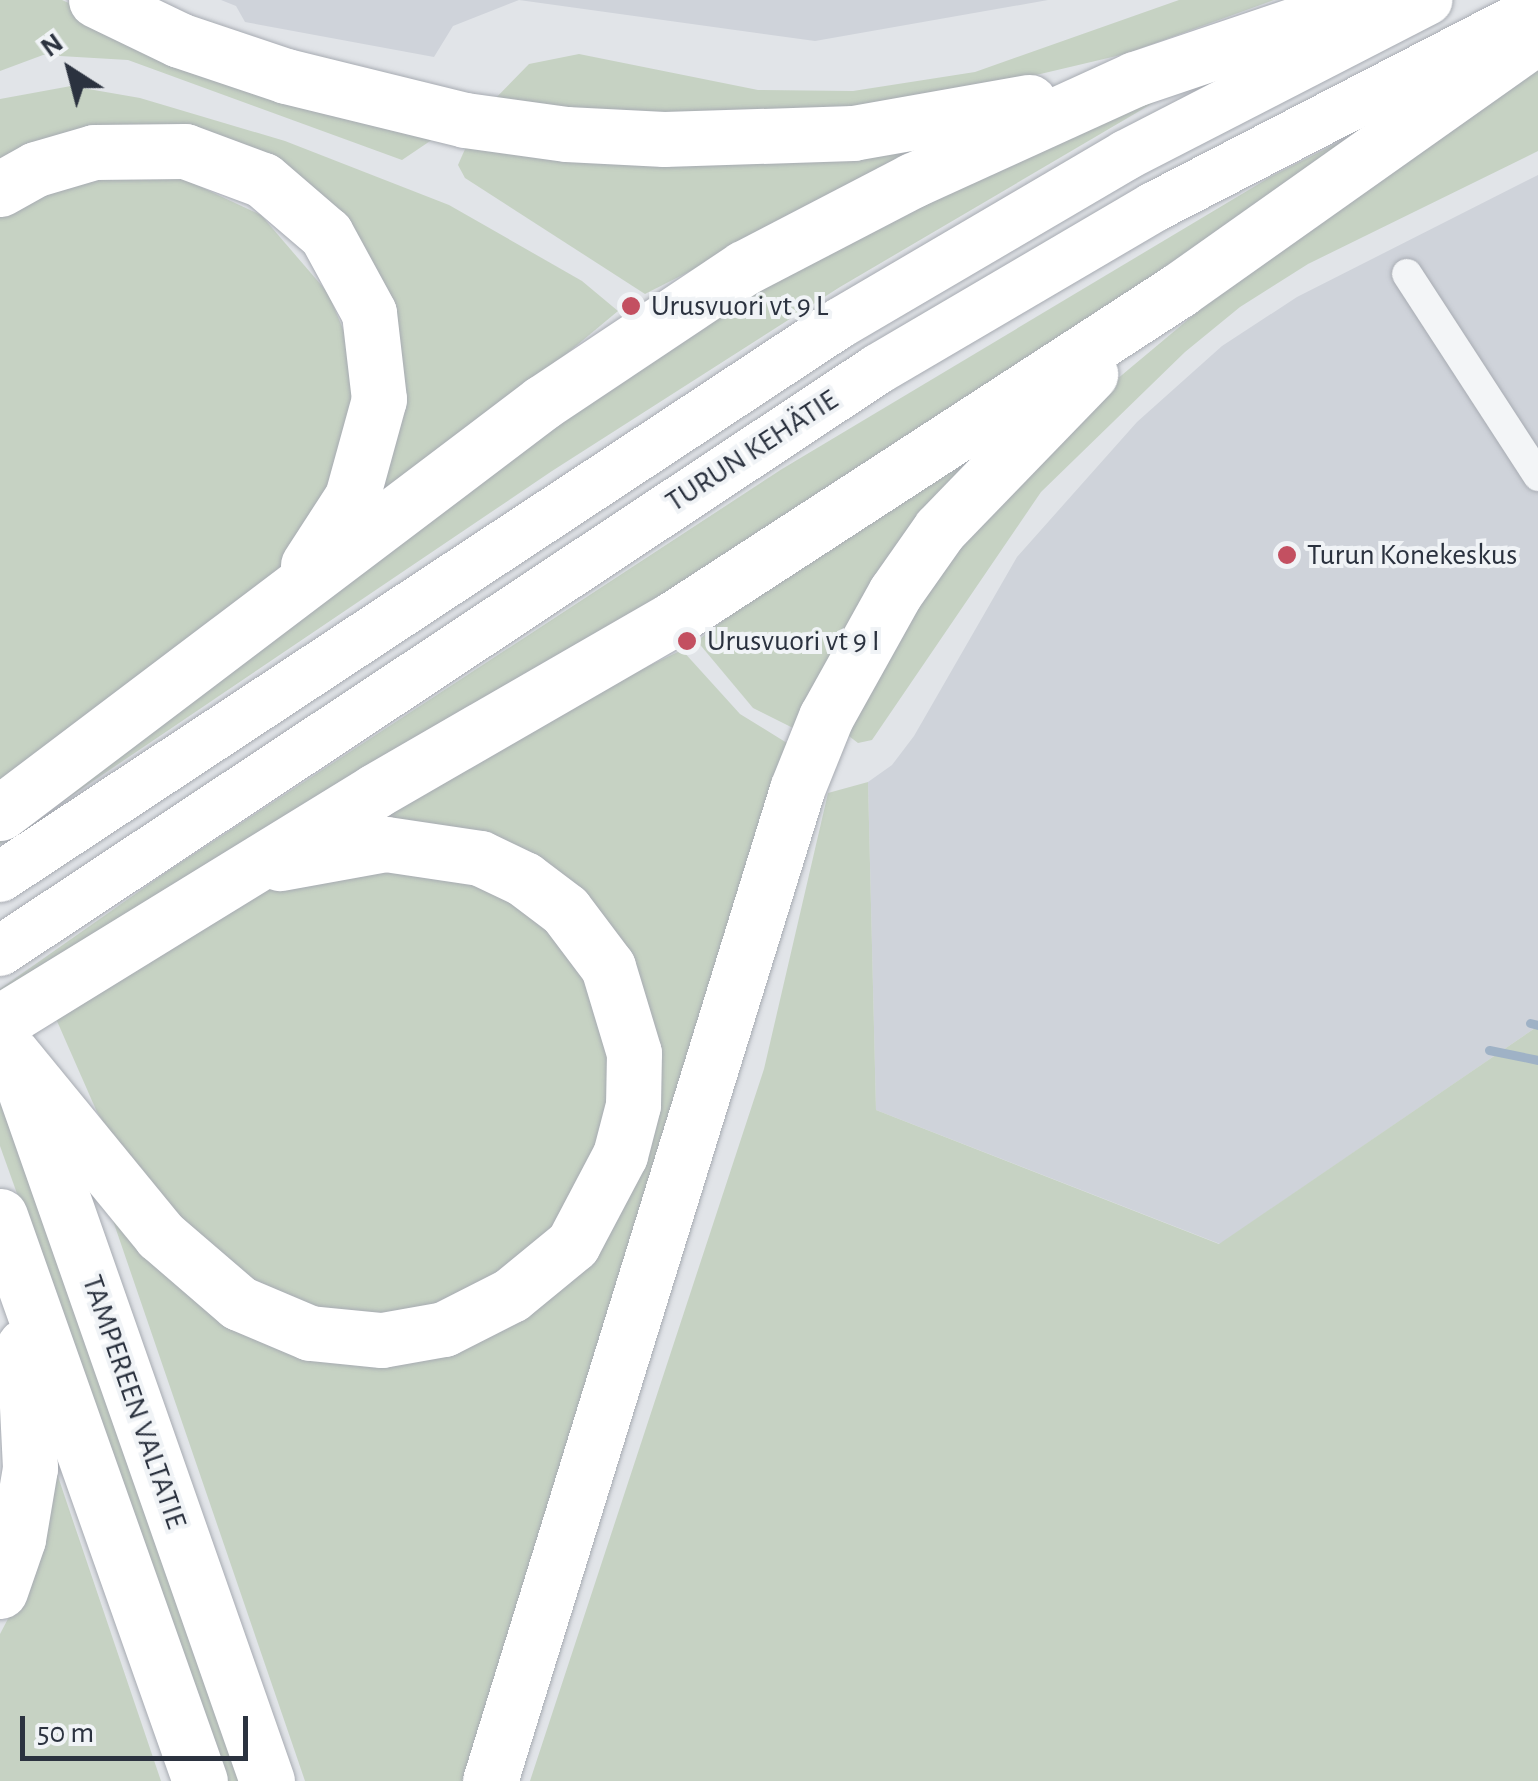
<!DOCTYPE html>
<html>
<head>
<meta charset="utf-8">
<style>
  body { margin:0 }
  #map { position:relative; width:1538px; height:1781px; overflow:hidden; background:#e1e4e8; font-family:"Alegreya Sans",sans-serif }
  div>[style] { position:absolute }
  .built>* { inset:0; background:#cfd3da }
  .green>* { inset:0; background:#c6d2c3 }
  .stream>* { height:9px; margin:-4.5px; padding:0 4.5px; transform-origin:4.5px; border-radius:4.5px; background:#9fb2c6 }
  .roads { filter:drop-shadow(0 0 2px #a7abb2) drop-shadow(0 0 2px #a7abb2) }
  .minor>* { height:30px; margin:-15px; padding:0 15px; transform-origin:15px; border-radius:15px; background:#f3f5f7 }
  .trunk>* { height:50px; margin:-25px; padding:0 25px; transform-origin:25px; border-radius:25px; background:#fff }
  .motorway>* { height:55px; margin:-27.5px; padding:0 27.5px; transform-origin:27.5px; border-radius:27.5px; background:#fff }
  .dots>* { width:28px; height:28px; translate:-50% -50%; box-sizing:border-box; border:5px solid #f0f3f6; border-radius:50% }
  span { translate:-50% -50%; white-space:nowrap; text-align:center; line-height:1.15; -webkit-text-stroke:8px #f0f3f6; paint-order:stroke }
  .poi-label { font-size:30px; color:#2b323f }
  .left { translate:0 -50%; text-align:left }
  .street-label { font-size:30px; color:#2b323f }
  .north { position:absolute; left:20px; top:20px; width:100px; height:100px; -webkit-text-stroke:8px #f0f3f6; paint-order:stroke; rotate:324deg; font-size:28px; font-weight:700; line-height:40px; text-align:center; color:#2b323f }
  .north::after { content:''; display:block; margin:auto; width:35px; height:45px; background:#2b323f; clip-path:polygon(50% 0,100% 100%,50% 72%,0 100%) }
  .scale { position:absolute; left:20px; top:1716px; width:228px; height:45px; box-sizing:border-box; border:5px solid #2b323f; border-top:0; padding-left:12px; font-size:30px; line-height:35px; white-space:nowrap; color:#2b323f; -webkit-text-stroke:8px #f0f3f6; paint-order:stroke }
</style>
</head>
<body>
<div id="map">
  <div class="built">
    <i style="clip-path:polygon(221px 0,1048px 0,815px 41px,519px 0,453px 26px,434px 57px,245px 22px,236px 6px)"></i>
    <i style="clip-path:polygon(1538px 175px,1538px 1026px,1220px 1244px,876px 1110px,868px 782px,892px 765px,914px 736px,1017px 557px,1137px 422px,1222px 346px,1297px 297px)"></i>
  </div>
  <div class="green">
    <i style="clip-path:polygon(0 0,62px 0,160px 45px,442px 133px,402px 160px,128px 60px,43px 55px,0 71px)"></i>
    <i style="clip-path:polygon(1179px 0,1274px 0,1125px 54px,964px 92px,764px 119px,488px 106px,529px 64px,579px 54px,758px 90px,853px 91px,975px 72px)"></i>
    <i style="clip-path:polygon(1538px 69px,1538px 151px,1308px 264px,1240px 307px,1185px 352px,1041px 492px,872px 740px,858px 743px,845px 733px,926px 582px,1110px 385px,1288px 236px)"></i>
    <i style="clip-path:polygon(71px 86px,140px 98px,285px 141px,449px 205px,582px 281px,618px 311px,352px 532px,396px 416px,278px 168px,0 169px,0 99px)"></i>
    <i style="clip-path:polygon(1182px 86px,840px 287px,552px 471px,0 844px,0 837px,523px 435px,814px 247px)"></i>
    <i style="clip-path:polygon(1389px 117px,741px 554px,0 998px,0 989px,168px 871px,782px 469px,1272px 176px)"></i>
    <i style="clip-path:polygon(962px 133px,645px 294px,465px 178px,458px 165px,469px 140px)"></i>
    <i style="clip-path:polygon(173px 174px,261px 215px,328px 293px,358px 365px,350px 436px,312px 525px,267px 585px,0 785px,0 216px,62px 181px)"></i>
    <i style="clip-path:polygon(1046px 398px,803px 733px,753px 708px,697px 641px,792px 567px)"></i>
    <i style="clip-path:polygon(682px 650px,740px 714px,795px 748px,473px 1781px,305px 1781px,108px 1206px,280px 1349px,586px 1260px,627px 960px,375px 823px,569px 704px)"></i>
    <i style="clip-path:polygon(868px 782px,876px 1110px,1219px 1244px,1538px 1026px,1538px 1781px,530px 1781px,764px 1069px,828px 793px)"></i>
    <i style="clip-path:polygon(396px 861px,514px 894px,577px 959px,612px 1047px,608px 1120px,571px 1213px,485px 1294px,343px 1321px,220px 1264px,133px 1168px,97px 1112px,53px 1012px,263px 885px)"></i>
    <i style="clip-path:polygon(0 1103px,80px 1311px,250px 1781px,227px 1781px,0 1146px)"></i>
    <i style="clip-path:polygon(47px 1444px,161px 1781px,0 1781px,0 1634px,10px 1615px)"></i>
  </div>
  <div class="stream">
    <i style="left:1530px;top:1023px;width:8px;rotate:14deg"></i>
    <i style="left:1489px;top:1050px;width:50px;rotate:11.5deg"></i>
  </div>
  <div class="roads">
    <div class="minor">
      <i style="left:1407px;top:274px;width:241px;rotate:57deg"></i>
    </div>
    <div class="trunk">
      <i style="left:0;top:877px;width:1006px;rotate:-33.41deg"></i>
      <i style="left:840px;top:323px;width:332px;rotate:-30.4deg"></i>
      <i style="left:1126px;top:155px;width:339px;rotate:-27.2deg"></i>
      <i style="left:0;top:951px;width:1053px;rotate:-33.54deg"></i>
      <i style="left:878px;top:369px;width:320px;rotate:-30.4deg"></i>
      <i style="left:1154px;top:207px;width:432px;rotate:-27.3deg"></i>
    </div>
    <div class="motorway">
      <i style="left:96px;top:0;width:92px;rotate:25.7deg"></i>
      <i style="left:179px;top:40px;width:113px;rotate:18.6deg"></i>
      <i style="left:286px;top:76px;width:184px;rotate:13.8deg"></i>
      <i style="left:465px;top:120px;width:102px;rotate:7.9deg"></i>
      <i style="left:566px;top:134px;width:98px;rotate:2.9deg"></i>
      <i style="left:664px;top:139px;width:189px;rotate:-1.8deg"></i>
      <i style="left:853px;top:133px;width:179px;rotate:-10deg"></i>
      <i style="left:0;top:189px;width:41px;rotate:-29.1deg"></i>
      <i style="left:36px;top:169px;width:60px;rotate:-16.3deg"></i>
      <i style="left:94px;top:152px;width:91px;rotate:-0.6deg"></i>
      <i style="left:185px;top:151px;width:83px;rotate:20.4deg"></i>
      <i style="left:263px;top:180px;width:83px;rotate:40.6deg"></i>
      <i style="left:326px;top:234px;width:90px;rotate:61.4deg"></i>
      <i style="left:369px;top:313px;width:87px;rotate:83.4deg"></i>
      <i style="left:379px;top:399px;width:102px;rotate:105.4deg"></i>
      <i style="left:352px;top:497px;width:81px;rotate:122.9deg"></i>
      <i style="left:0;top:813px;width:681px;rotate:-37.12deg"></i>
      <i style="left:543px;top:402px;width:242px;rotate:-33.7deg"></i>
      <i style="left:744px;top:268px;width:191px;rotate:-27.5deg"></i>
      <i style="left:913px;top:180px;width:244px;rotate:-24.5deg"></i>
      <i style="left:1135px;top:79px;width:246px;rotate:-18.7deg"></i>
      <i style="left:0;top:1022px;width:440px;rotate:-31.6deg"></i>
      <i style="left:375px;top:791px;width:344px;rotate:-30deg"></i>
      <i style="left:673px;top:619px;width:604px;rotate:-33.03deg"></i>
      <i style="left:1179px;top:290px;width:440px;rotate:-35.3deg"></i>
      <i style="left:12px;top:1054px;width:234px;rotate:50.7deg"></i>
      <i style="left:160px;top:1235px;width:104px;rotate:40.7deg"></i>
      <i style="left:239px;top:1303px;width:77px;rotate:22.9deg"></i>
      <i style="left:310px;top:1333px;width:72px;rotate:5.6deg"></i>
      <i style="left:382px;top:1340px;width:63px;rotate:-10.1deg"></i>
      <i style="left:444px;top:1329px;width:75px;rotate:-26.9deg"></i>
      <i style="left:511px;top:1295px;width:80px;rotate:-39.4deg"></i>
      <i style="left:573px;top:1244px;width:101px;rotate:-62.2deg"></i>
      <i style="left:620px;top:1155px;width:52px;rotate:-75.4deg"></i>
      <i style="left:633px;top:1105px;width:52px;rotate:-88.9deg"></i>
      <i style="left:634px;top:1053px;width:90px;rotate:-106.8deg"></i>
      <i style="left:608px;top:967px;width:71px;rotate:-127deg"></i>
      <i style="left:565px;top:910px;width:51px;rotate:-142.9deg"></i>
      <i style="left:524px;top:879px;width:49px;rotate:-154.5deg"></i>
      <i style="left:480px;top:858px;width:95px;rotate:-171.5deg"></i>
      <i style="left:386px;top:844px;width:108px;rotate:169.8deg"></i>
      <i style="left:25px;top:1091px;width:731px;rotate:70.67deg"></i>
      <i style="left:0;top:1216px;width:599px;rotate:70.51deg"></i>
      <i style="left:0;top:1591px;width:55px;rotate:-70.9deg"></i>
      <i style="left:18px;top:1539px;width:72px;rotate:-80.4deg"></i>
      <i style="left:30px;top:1468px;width:122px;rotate:-92.8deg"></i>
      <i style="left:490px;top:1781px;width:1038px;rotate:-72.8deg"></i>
      <i style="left:797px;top:789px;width:78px;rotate:-68.1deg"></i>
      <i style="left:826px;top:717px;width:142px;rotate:-60.9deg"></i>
      <i style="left:895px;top:593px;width:78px;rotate:-54.9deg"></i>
      <i style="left:940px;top:529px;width:216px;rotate:-45.9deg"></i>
    </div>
  </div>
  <div class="dots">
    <i style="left:631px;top:306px;background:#c35061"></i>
    <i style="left:1287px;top:555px;background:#c35061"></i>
    <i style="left:687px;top:641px;background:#c35061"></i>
  </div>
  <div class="poi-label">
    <span class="left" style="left:651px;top:306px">Urusvuori vt 9 L</span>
    <span class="left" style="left:1307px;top:555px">Turun Konekeskus</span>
    <span class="left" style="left:707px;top:641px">Urusvuori vt 9 I</span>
  </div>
  <div class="street-label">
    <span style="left:752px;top:451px;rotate:-33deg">TURUN KEHÄTIE</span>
    <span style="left:134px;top:1402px;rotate:71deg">TAMPEREEN VALTATIE</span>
  </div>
  <div class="north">N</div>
  <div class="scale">50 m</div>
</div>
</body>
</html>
